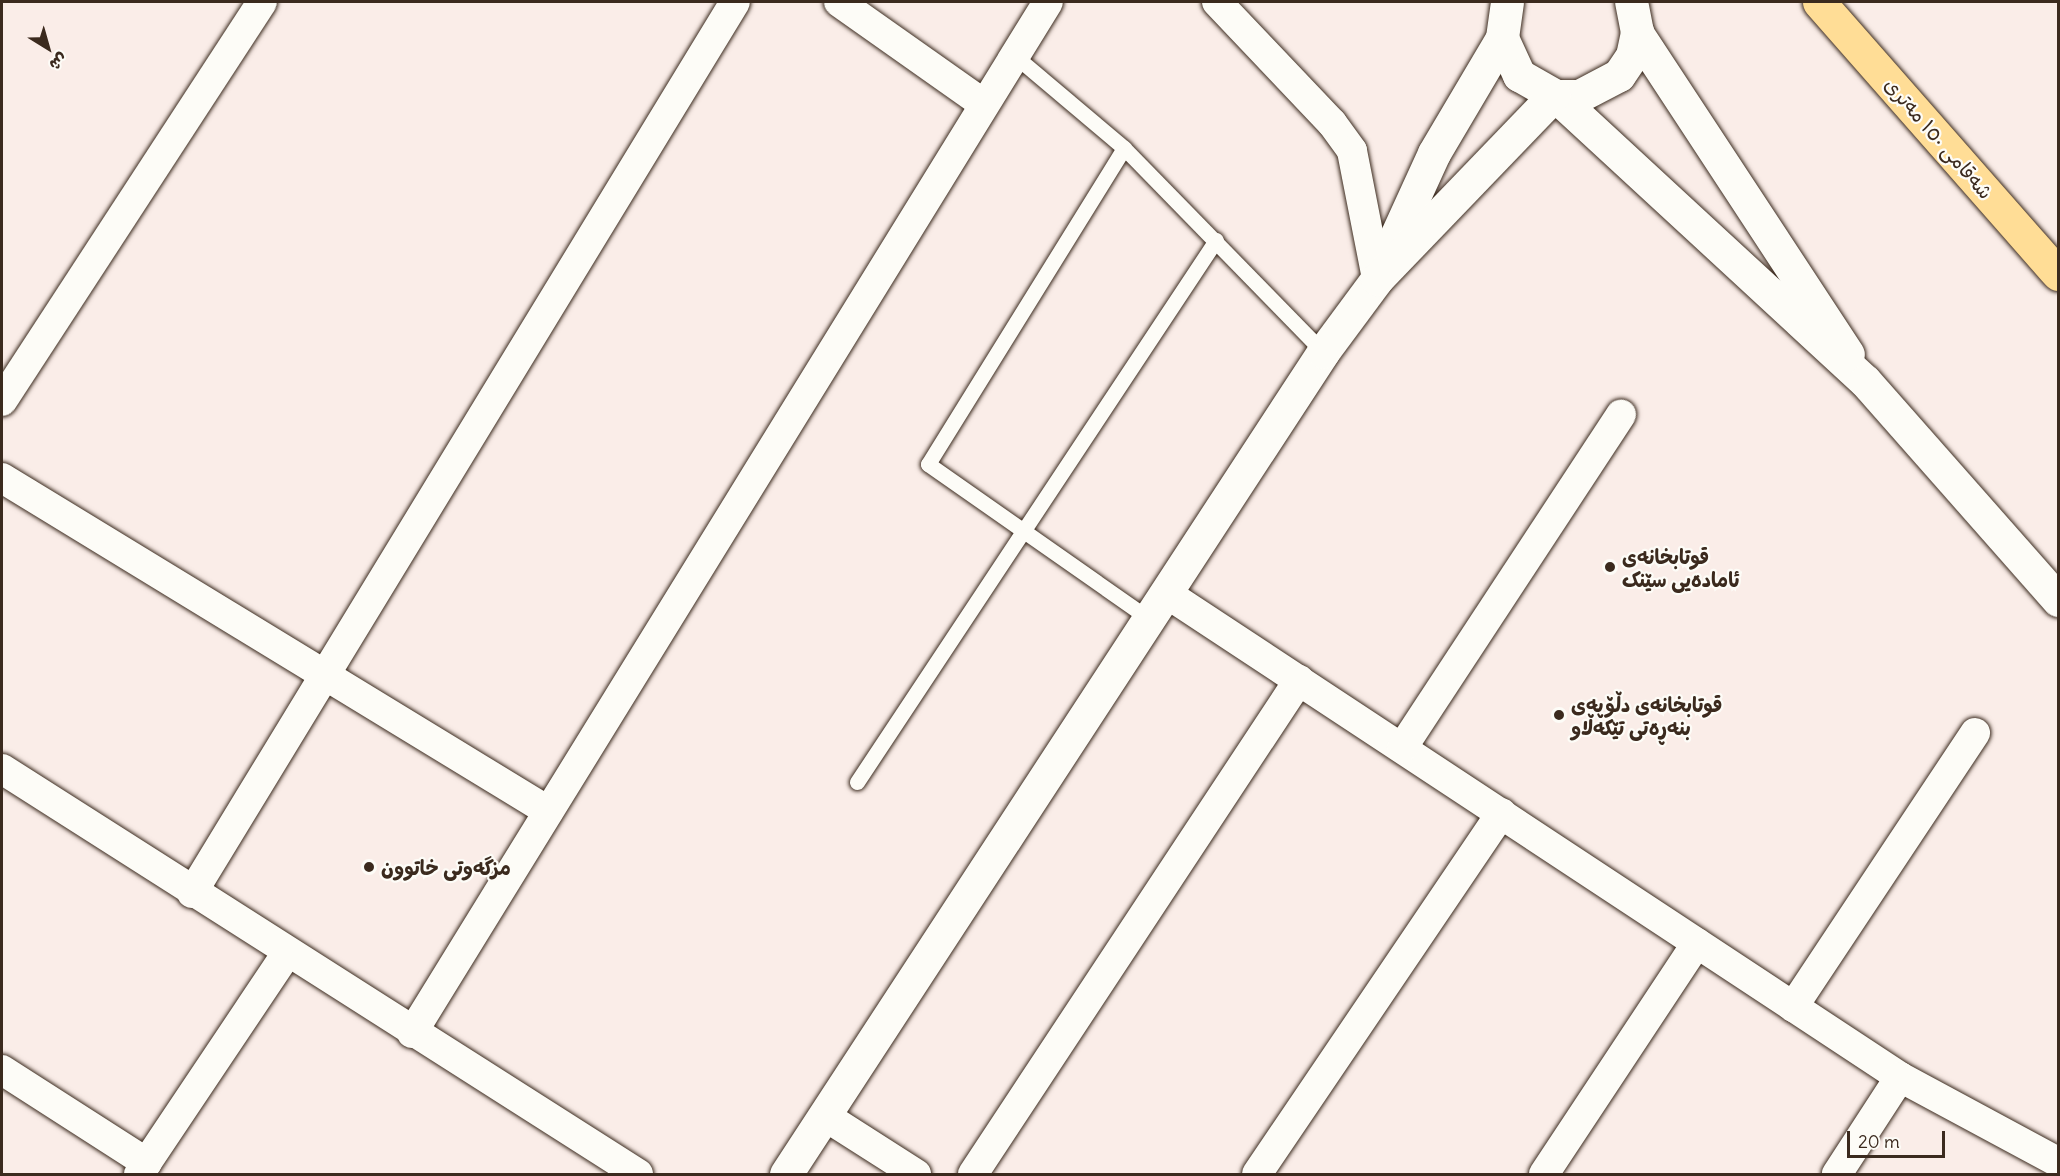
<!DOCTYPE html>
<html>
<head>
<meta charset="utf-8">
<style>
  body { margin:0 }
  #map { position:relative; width:2060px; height:1176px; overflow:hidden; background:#faede8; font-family:Delius,"Playpen Sans Arabic",sans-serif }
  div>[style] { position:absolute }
  .roads { filter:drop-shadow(0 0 2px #3b2a1e) drop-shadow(0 0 2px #3b2a1e) }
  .lane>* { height:15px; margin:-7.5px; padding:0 7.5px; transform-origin:7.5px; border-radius:7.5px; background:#fdfcf7 }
  .street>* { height:30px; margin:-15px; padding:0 15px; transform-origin:15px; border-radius:15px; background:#fdfcf7 }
  .secondary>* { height:33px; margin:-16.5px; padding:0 16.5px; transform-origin:16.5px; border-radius:16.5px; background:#fdfcf7 }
  .highway>* { height:33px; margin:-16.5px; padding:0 16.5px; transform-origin:16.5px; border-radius:16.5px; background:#ffdd96 }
  .dots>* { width:16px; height:16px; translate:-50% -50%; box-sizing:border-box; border:3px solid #fdfcf7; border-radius:50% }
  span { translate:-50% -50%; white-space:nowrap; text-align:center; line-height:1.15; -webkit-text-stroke:4.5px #fdfcf7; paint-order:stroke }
  .street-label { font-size:20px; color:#3b2a1e }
  .poi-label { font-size:20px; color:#3b2a1e; font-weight:700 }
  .left { translate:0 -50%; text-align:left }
  .frame { position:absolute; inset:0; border:3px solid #3b2a1e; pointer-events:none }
  .north { position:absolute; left:18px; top:18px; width:60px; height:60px; -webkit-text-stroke:4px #fdfcf7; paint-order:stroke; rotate:143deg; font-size:16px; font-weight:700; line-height:24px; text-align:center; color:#3b2a1e }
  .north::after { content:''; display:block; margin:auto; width:21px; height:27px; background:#3b2a1e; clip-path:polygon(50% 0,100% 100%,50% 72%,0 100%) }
  .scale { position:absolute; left:1847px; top:1131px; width:98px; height:27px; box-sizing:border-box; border:3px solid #3b2a1e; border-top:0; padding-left:8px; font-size:18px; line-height:21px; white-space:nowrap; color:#3b2a1e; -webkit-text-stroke:4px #fdfcf7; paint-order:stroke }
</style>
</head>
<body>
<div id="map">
  <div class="roads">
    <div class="lane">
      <i style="left:1014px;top:55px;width:144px;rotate:40.2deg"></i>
      <i style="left:1124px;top:148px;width:285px;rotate:45.7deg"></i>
      <i style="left:1124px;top:148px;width:372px;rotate:121.8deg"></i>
      <i style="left:928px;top:464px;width:270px;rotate:35deg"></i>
      <i style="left:857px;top:782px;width:650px;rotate:-56.48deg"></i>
    </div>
    <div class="street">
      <i style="left:839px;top:2px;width:175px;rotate:35.2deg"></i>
      <i style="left:1217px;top:2px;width:167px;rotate:46.5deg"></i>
      <i style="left:1332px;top:123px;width:34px;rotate:54deg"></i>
      <i style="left:1352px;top:151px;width:130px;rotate:78.9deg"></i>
      <i style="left:2px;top:401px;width:476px;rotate:-56.9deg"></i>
      <i style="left:2px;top:478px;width:640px;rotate:31.38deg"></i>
      <i style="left:1166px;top:593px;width:879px;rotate:33.4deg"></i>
      <i style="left:1900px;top:1077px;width:116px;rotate:123deg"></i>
      <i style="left:1402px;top:748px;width:399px;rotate:-56.7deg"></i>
      <i style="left:2px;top:769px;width:754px;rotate:32.49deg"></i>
      <i style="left:192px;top:893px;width:1043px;rotate:-58.64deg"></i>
      <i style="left:1793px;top:1007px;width:329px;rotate:-56.4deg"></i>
      <i style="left:412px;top:1033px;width:1211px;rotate:-58.33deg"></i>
      <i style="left:2px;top:1070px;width:172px;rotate:32.7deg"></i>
      <i style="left:1900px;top:1077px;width:179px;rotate:28.3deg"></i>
      <i style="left:825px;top:1116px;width:108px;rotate:32.5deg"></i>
      <i style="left:139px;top:1174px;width:265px;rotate:-56.2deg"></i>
      <i style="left:973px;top:1174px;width:592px;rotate:-56.58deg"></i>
      <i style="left:1257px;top:1174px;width:436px;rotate:-55.9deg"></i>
      <i style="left:1544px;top:1174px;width:277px;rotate:-56.5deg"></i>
    </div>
    <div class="secondary">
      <i style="left:1507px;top:2px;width:36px;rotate:98deg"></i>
      <i style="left:1502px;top:38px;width:41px;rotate:65.3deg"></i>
      <i style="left:1519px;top:75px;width:43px;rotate:29.6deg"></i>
      <i style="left:1556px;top:96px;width:23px"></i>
      <i style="left:1579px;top:96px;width:45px;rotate:-27.7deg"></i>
      <i style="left:1619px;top:75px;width:23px;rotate:-56deg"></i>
      <i style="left:1632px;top:56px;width:25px;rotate:-78deg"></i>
      <i style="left:1637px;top:32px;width:31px;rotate:-101deg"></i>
      <i style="left:1637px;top:33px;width:384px;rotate:56.7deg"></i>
      <i style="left:1556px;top:96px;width:420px;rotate:42.7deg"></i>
      <i style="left:1865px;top:381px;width:292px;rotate:48.6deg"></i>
      <i style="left:1386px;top:258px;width:115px;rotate:-65.4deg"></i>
      <i style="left:1434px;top:153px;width:134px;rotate:-59.4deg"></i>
      <i style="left:786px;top:1174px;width:982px;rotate:-56.84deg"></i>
      <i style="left:1323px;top:352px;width:91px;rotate:-53.5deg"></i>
      <i style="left:1377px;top:279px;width:255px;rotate:-46.1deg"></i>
    </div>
    <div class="highway">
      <i style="left:1819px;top:2px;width:362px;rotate:48.7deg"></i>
    </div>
  </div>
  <div class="dots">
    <i style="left:1610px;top:567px;background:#3b2a1e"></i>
    <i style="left:1559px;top:715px;background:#3b2a1e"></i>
    <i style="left:369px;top:867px;background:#3b2a1e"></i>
  </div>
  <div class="street-label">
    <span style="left:1939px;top:138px;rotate:49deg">شەقامی ١٥٠ مەتری</span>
  </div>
  <div class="poi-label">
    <span class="left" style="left:1622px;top:568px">قوتابخانەی<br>ئامادەیی سێنک</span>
    <span class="left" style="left:1571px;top:716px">قوتابخانەی دڵۆپەی<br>بنەڕەتی تێکەڵاو</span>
    <span class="left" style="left:381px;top:867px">مزگەوتی خاتوون</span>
  </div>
  <div class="frame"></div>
  <div class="north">ش</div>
  <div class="scale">20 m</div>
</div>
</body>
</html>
